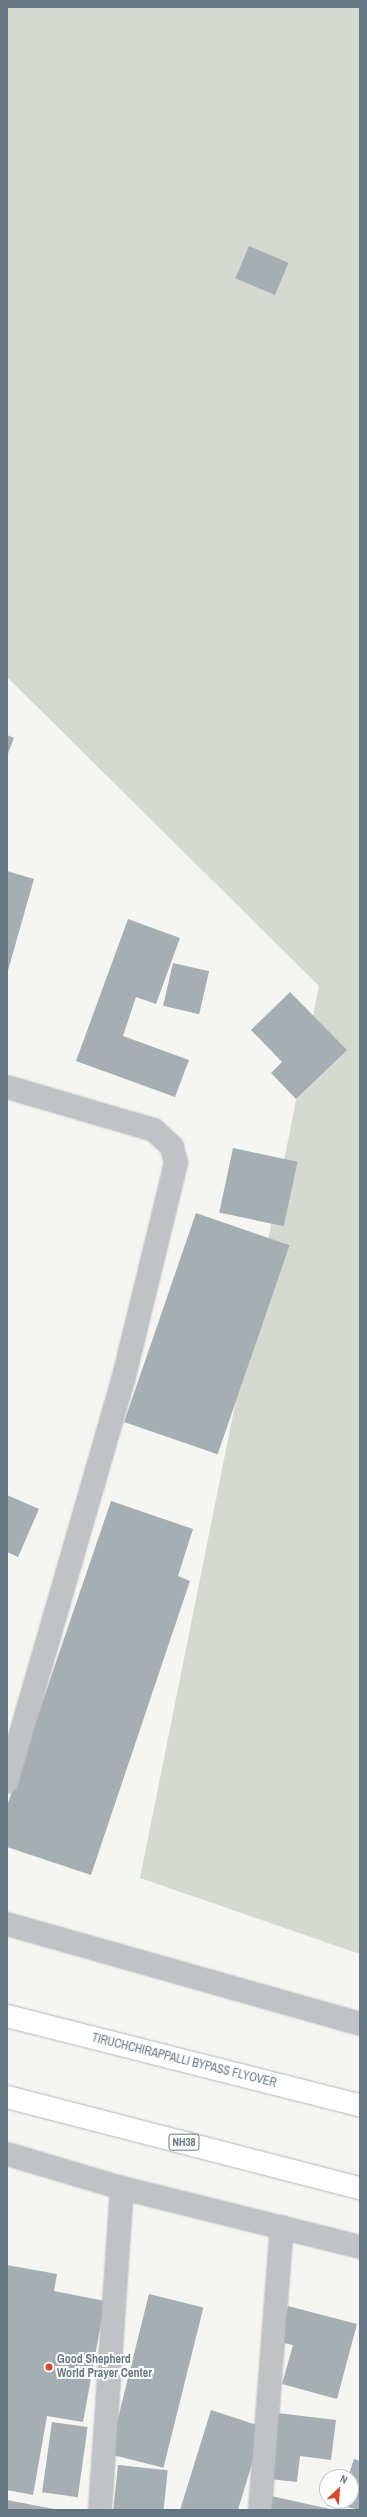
<!DOCTYPE html>
<html>
<head>
<meta charset="utf-8">
<style>
  body { margin:0 }
  #map { position:relative; width:367px; height:2517px; overflow:hidden; background:#f5f5f2; font-family:"Archivo Narrow",sans-serif }
  div>[style] { position:absolute }
  .green>* { inset:0; background:#d5dad1 }
  .building>* { inset:0; background:#a5aeb3; transform-origin:0 0 }
  .roads { filter:drop-shadow(0 0 1px #b2b6b9) drop-shadow(0 0 1px #b2b6b9) }
  .minor>* { height:22px; margin:-11px; padding:0 11px; transform-origin:11px; border-radius:11px; background:#bfc3c6 }
  .tertiary>* { height:22px; margin:-11px; padding:0 11px; transform-origin:11px; border-radius:11px; background:#bfc3c6 }
  .trunk>* { height:22px; margin:-11px; padding:0 11px; transform-origin:11px; border-radius:11px; background:#fff }
  .dots>* { width:11px; height:11px; translate:-50% -50%; box-sizing:border-box; border:2px solid #fff; border-radius:50% }
  span { translate:-50% -50%; white-space:nowrap; text-align:center; line-height:1.15; -webkit-text-stroke:4px #fff; paint-order:stroke }
  .shield-label span { padding:1px 3px; background:#fff; border:1px solid; border-radius:3px; -webkit-text-stroke-width:0 }
  .shield-label { font-size:11px; color:#657783; font-weight:700 }
  .street-label { font-size:12px; color:#657783 }
  .poi-label { font-size:12px; color:#657783; font-weight:700 }
  .left { translate:0 -50%; text-align:left }
  .frame { position:absolute; inset:0; border:8px solid #657783; pointer-events:none }
  .north { position:absolute; left:319px; top:2469px; width:40px; height:40px; box-sizing:border-box; background:#fff; border:1px solid #c1c9cd; border-radius:50%; rotate:26deg; font-size:11px; font-weight:700; line-height:16px; text-align:center; color:#657783 }
  .north::after { content:''; display:block; margin:auto; width:14px; height:18px; background:#e14726; clip-path:polygon(50% 0,100% 100%,50% 72%,0 100%) }
</style>
</head>
<body>
<div id="map">
  <div class="green">
    <i style="clip-path:polygon(7px 7px,360px 7px,360px 1954px,140px 1878px,319px 986px,7px 677px)"></i>
  </div>
  <div class="building">
    <i style="left:249px;top:246px;width:43px;height:35px;rotate:23deg"></i>
    <i style="clip-path:polygon(7px 735px,14px 738px,7px 756px)"></i>
    <i style="clip-path:polygon(7px 871px,34px 879px,7px 974px)"></i>
    <i style="clip-path:polygon(128px 919px,180px 938px,156px 1004px,136px 997px,123px 1036px,189px 1060px,175px 1097px,76px 1061px)"></i>
    <i style="left:173px;top:963px;width:37px;height:44px;rotate:13deg"></i>
    <i style="clip-path:polygon(290px 992px,347px 1050px,296px 1099px,271px 1073px,282px 1062px,251px 1030px)"></i>
    <i style="left:233px;top:1148px;width:66px;height:66px;rotate:12deg"></i>
    <i style="left:196px;top:1213px;width:99px;height:221px;rotate:19deg"></i>
    <i style="clip-path:polygon(7px 1495px,39px 1509px,18px 1557px,7px 1552px)"></i>
    <i style="clip-path:polygon(111px 1501px,193px 1529px,178px 1576px,190px 1581px,91px 1875px,7px 1847px,7px 1806px)"></i>
    <i style="clip-path:polygon(7px 2265px,57px 2274px,54px 2291px,105px 2301px,83px 2422px,47px 2416px,33px 2495px,7px 2490px)"></i>
    <i style="left:149px;top:2294px;width:56px;height:165px;rotate:14deg"></i>
    <i style="clip-path:polygon(288px 2306px,357px 2324px,337px 2399px,282px 2384px,293px 2345px,279px 2342px)"></i>
    <i style="clip-path:polygon(211px 2410px,263px 2427px,238px 2510px,180px 2510px)"></i>
    <i style="clip-path:polygon(277px 2413px,336px 2420px,331px 2460px,300px 2456px,297px 2482px,269px 2479px)"></i>
    <i style="left:52px;top:2422px;width:36px;height:71px;rotate:8deg"></i>
    <i style="clip-path:polygon(354px 2459px,360px 2461px,360px 2510px,338px 2505px,339px 2501px,351px 2501px,351px 2477px,348px 2477px)"></i>
    <i style="left:118px;top:2465px;width:50px;height:45px;rotate:6deg"></i>
    <i style="clip-path:polygon(271px 2496px,330px 2509px,330px 2510px,267px 2510px)"></i>
    <i style="clip-path:polygon(7px 2500px,54px 2509px,54px 2510px,7px 2510px)"></i>
  </div>
  <div class="roads">
    <div class="minor">
      <i style="left:7px;top:1087px;width:153px;rotate:16.3deg"></i>
      <i style="left:154px;top:1130px;width:25px;rotate:43deg"></i>
      <i style="left:172px;top:1147px;width:16px;rotate:76deg"></i>
      <i style="left:176px;top:1163px;width:223px;rotate:103.7deg"></i>
      <i style="left:123px;top:1380px;width:418px;rotate:106.1deg"></i>
      <i style="left:100px;top:2510px;width:323px;rotate:-86.1deg"></i>
      <i style="left:260px;top:2510px;width:284px;rotate:-85.6deg"></i>
    </div>
    <div class="tertiary">
      <i style="left:7px;top:1924px;width:367px;rotate:15.8deg"></i>
      <i style="left:7px;top:2154px;width:120px;rotate:16.5deg"></i>
      <i style="left:122px;top:2188px;width:245px;rotate:13.9deg"></i>
    </div>
    <div class="trunk">
      <i style="left:7px;top:2016px;width:364px;rotate:14.2deg"></i>
      <i style="left:7px;top:2097px;width:365px;rotate:14.5deg"></i>
    </div>
  </div>
  <div class="dots">
    <i style="left:49px;top:2367px;background:#e14726"></i>
  </div>
  <div class="shield-label">
    <span style="left:184px;top:2142px">NH38</span>
  </div>
  <div class="street-label">
    <span style="left:184px;top:2061px;rotate:14deg">TIRUCHCHIRAPPALLI BYPASS FLYOVER</span>
  </div>
  <div class="poi-label">
    <span class="left" style="left:57px;top:2367px">Good Shepherd<br>World Prayer Center</span>
  </div>
  <div class="frame"></div>
  <div class="north">N</div>
</div>
</body>
</html>
